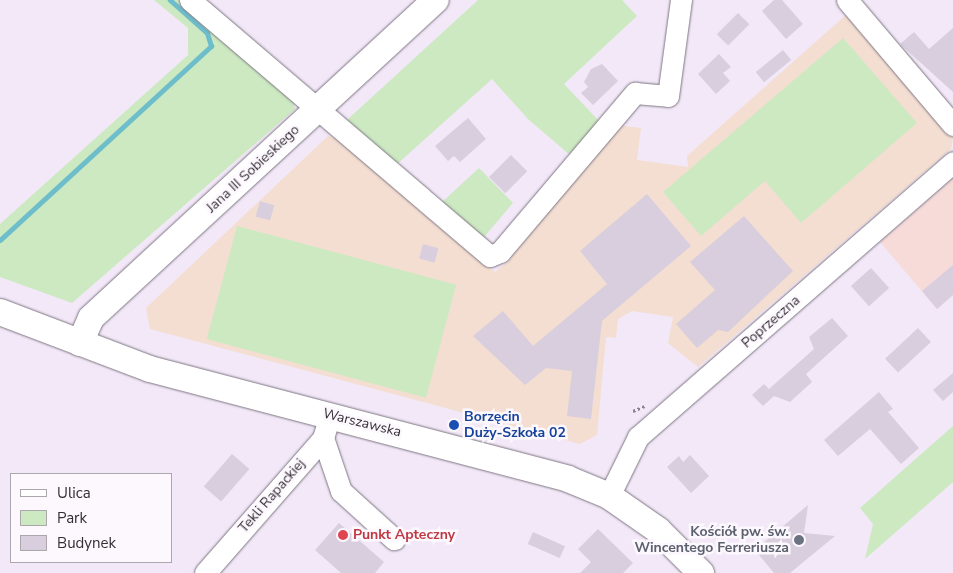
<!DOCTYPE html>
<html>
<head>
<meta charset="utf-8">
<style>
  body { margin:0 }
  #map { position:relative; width:953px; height:573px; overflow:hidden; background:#f2e8f7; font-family:"Nunito Sans",sans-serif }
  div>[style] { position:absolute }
  .industrial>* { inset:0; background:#f6dbd9 }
  .education>* { inset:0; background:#f4ded1 }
  .green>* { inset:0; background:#cce9c1; transform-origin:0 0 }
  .stream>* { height:5px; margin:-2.5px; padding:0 2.5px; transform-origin:2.5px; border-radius:2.5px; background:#6ebdcb }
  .building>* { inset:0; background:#d8cedd; transform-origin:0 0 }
  .path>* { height:3px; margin-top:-1.5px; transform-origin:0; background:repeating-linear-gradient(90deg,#8a838d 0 2.5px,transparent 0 5px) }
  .roads { filter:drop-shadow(0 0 1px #7e7583) drop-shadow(0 0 1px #7e7583) }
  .minor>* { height:21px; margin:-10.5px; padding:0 10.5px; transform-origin:10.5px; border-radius:10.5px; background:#fff }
  .major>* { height:26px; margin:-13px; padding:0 13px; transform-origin:13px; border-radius:13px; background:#fff }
  .dots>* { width:14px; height:14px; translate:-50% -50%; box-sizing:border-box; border:2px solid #fcf8fe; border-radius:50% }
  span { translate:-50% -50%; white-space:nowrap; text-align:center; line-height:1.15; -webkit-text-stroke:5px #fcf8fe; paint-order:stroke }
  .street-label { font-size:14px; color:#322e34 }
  .transit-label { font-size:14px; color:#164399; font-weight:700 }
  .left { translate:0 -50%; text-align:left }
  .worship-label { font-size:14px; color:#5b616d; font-weight:700 }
  .right { translate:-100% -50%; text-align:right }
  .health-label { font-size:14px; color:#be3a42; font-weight:700 }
  .legend { position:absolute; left:10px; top:473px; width:162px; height:90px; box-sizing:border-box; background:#fcf8fe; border:1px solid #aba7ad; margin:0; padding:6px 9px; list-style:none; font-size:15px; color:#322e34 }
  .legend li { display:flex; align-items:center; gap:10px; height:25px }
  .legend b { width:25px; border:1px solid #aba7ad }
</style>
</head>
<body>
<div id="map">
  <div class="industrial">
    <i style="clip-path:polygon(953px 178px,953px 295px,937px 309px,880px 242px)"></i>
  </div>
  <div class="education">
    <i style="clip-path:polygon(847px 14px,953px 137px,951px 149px,698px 367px,668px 343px,673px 317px,632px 311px,618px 319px,616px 338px,606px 337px,597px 435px,580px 444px,150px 329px,146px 308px,328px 136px,341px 140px,495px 272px,512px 258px,511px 251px,616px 125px,641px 128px,637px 160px,688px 167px,687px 156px)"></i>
  </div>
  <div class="green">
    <i style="clip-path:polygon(154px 0,179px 0,291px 93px,295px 109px,72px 303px,0 277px,0 224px,188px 55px,188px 28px)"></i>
    <i style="clip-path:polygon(478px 0,622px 0,637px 16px,564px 84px,599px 121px,570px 155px,528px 119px,492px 79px,396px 165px,347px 120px)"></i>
    <i style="clip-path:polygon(843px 38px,917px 123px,801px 223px,765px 181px,701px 236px,663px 192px)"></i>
    <i style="clip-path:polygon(479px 168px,513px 203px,484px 237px,441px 203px)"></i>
    <i style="left:237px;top:226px;width:227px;height:117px;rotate:15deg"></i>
    <i style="clip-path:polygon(953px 426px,953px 482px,865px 559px,873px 524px,860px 508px)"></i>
  </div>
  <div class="stream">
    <i style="left:0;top:240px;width:287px;rotate:-42.6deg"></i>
    <i style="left:211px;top:46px;width:14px;rotate:-107deg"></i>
    <i style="left:207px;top:33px;width:50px;rotate:-138.3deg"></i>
  </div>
  <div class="building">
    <i style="clip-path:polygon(774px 0,782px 0,803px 24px,786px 39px,762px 11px)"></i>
    <i style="left:738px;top:13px;width:16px;height:30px;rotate:45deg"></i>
    <i style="clip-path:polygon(953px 28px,953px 92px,900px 44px,914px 32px,929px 49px)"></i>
    <i style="left:783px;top:50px;width:13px;height:35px;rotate:51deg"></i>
    <i style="clip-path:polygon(719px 54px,731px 67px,723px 73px,730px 81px,716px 94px,698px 74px)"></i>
    <i style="clip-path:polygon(602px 64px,618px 81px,593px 105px,581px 93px,588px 87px,584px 82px,591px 69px)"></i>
    <i style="clip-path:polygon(468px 118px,486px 139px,460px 162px,454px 156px,448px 161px,435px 146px)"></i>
    <i style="left:511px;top:155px;width:23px;height:31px;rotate:45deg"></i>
    <i style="clip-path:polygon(647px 194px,691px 246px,602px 321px,591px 419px,567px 416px,572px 371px,546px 368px,525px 385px,473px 336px,503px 311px,533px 346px,607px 284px,580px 251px)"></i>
    <i style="left:260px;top:201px;width:15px;height:16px;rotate:16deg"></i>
    <i style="clip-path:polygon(744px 216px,793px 271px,728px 332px,718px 330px,697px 348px,676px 324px,715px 290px,690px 262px)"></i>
    <i style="left:423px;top:244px;width:16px;height:15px;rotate:15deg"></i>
    <i style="clip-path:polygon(953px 265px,953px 295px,937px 309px,922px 291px)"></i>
    <i style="left:871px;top:268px;width:27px;height:27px;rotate:48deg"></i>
    <i style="clip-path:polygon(832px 318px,848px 336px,806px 374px,812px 382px,790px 402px,774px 396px,763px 406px,752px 395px,764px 384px,769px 389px,814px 349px,809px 337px)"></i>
    <i style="left:918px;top:328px;width:19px;height:45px;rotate:47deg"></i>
    <i style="clip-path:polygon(953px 373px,953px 392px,943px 401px,933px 390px)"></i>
    <i style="clip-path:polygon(879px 392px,893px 409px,888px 412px,919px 448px,901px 464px,870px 429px,838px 456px,824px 440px)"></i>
    <i style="left:232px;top:454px;width:23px;height:43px;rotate:41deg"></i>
    <i style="clip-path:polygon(690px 455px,709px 476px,691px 493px,667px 467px,679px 456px,683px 462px)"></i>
    <i style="clip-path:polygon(808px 505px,804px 533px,835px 536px,790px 573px,774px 573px,755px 550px)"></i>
    <i style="clip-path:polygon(339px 523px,384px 562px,375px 573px,341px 573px,315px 550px)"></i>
    <i style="clip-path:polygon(598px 529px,633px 563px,623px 573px,580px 573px,591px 562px,578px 549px)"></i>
    <i style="left:533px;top:532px;width:35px;height:13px;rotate:24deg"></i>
  </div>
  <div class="path">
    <i style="left:633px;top:411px;width:13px;rotate:-23deg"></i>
  </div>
  <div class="roads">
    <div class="minor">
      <i style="left:190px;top:0;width:394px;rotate:40.5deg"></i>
      <i style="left:490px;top:256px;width:11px;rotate:-22deg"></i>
      <i style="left:500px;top:252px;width:209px;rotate:-49.7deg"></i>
      <i style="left:635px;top:93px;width:33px;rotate:5deg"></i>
      <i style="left:668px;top:96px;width:97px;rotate:-82.3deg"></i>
      <i style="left:847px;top:0;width:164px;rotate:49.7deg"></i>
      <i style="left:323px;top:438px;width:56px;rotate:71.2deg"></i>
      <i style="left:341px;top:491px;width:72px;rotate:42.2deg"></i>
      <i style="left:609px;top:496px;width:66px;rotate:-63.8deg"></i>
      <i style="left:638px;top:437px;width:418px;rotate:-41.1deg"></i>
      <i style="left:205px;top:573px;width:179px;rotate:-48.8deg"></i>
      <i style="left:323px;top:438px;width:24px;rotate:-73deg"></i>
    </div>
    <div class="major">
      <i style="left:0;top:312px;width:160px;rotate:20.8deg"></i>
      <i style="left:150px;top:369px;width:432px;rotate:14.7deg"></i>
      <i style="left:568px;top:479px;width:44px;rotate:22.5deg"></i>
      <i style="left:609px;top:496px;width:60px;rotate:34.8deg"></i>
      <i style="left:658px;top:530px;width:61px;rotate:45deg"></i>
      <i style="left:80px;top:343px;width:27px;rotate:-66deg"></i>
      <i style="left:91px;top:318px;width:469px;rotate:-42.7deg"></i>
    </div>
  </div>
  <div class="dots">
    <i style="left:454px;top:425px;background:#1a4fb4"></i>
    <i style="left:343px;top:535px;background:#e0444e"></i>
    <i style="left:799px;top:540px;background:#6b7280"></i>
  </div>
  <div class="street-label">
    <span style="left:253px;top:169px;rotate:-43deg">Jana III Sobieskiego</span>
    <span style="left:771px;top:322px;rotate:-41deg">Poprzeczna</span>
    <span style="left:362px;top:423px;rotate:14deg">Warszawska</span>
    <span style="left:272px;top:496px;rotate:-49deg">Tekli Rapackiej</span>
  </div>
  <div class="transit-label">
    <span class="left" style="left:464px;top:425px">Borzęcin<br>Duży-Szkoła 02</span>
  </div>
  <div class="worship-label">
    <span class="right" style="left:789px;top:540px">Kościół pw. św.<br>Wincentego Ferreriusza</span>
  </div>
  <div class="health-label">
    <span class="left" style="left:353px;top:535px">Punkt Apteczny</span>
  </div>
  <ul class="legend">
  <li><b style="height:6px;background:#fff"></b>Ulica</li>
  <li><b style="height:14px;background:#cce9c1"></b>Park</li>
  <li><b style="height:14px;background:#d8cedd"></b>Budynek</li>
  </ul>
</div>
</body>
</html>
